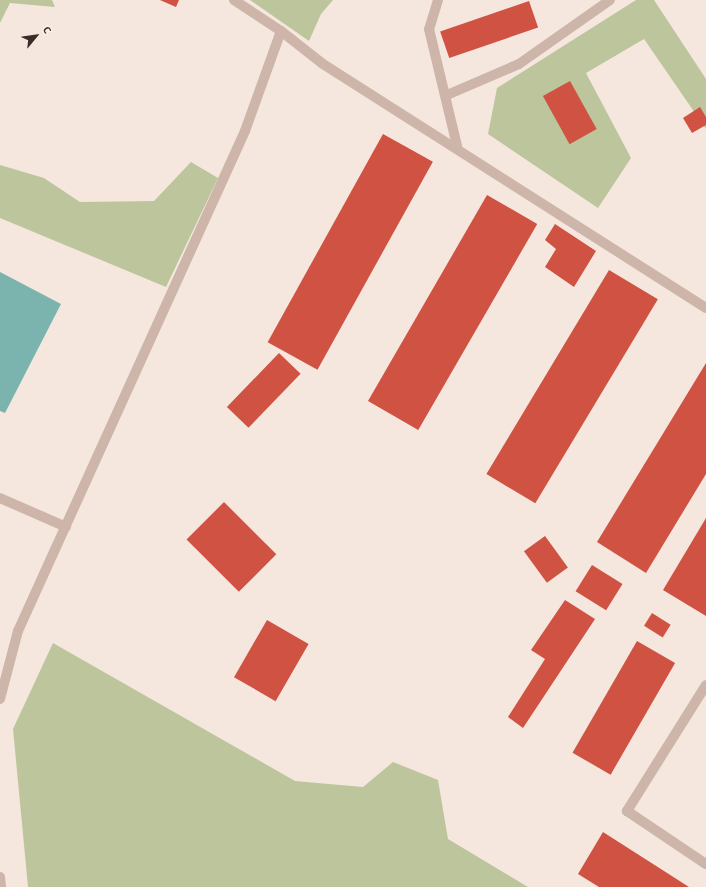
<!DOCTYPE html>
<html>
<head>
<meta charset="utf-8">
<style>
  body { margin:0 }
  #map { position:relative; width:706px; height:887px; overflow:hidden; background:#f5e7de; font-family:"Alegreya Sans",sans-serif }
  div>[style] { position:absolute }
  .green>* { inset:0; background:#bdc59d }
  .water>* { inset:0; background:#7bb4af }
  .building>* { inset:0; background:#cf5242; transform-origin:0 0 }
  .minor>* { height:10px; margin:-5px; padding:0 5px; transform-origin:5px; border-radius:5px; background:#ceb5a9 }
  span { translate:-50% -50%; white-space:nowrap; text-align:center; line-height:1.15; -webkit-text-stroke:4px #fbf2eb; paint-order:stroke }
  .north { position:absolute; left:16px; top:16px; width:40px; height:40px; -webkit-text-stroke:3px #fbf2eb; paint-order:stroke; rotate:61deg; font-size:11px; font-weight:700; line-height:16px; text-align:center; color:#3b2c29 }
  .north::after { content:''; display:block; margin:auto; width:14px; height:18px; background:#3b2c29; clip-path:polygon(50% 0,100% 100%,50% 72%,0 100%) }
</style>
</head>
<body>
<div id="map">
  <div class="green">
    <i style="clip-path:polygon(0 0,52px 0,55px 7px,10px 3px,0 23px)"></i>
    <i style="clip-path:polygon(250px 0,333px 0,321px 14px,309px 41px)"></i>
    <i style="clip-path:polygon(636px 0,654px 0,706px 79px,706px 129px,644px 39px,586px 73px,631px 158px,598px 208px,488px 134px,497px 88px)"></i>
    <i style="clip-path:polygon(191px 162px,218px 178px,166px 287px,0 218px,0 165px,44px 178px,80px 202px,154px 201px)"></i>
    <i style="clip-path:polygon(53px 643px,295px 781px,363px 787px,393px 762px,438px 780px,448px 839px,528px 887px,28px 887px,13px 729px)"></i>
  </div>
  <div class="water">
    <i style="clip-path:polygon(0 272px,61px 304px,5px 413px,0 411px)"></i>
  </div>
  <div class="building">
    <i style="clip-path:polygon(160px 0,179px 0,176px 7px)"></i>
    <i style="left:529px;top:1px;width:28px;height:94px;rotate:71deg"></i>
    <i style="left:570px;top:81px;width:55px;height:31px;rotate:61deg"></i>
    <i style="clip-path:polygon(700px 107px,706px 117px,706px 125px,692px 133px,683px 118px)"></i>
    <i style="left:383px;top:134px;width:57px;height:238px;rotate:29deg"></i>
    <i style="left:487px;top:195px;width:58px;height:238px;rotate:30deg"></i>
    <i style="clip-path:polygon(555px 224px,596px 251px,574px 287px,545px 267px,556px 249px,545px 240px)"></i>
    <i style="left:609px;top:270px;width:57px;height:238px;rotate:31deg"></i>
    <i style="left:279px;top:353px;width:30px;height:75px;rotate:44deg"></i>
    <i style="clip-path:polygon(706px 363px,706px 474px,646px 573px,597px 542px)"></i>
    <i style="left:224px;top:502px;width:74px;height:53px;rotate:45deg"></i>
    <i style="clip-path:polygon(706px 518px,706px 616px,663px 590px)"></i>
    <i style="left:545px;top:536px;width:39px;height:26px;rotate:54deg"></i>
    <i style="left:592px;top:565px;width:36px;height:31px;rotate:32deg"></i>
    <i style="clip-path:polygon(565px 600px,595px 619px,523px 728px,508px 717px,545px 659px,531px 650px)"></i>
    <i style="left:652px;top:613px;width:22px;height:15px;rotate:32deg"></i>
    <i style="left:267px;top:620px;width:48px;height:66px;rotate:30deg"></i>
    <i style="left:637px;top:641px;width:44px;height:129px;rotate:30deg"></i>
    <i style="clip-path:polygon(603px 832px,689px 887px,599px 887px,578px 874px)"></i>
  </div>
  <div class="minor">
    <i style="left:234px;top:0;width:56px;rotate:33.4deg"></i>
    <i style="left:281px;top:31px;width:53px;rotate:38.2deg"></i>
    <i style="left:323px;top:64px;width:454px;rotate:32.5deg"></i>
    <i style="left:438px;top:0;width:30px;rotate:107deg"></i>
    <i style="left:429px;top:29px;width:124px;rotate:76.5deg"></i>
    <i style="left:447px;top:95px;width:78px;rotate:-23.3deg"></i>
    <i style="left:519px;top:64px;width:111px;rotate:-35.1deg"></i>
    <i style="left:0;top:498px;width:72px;rotate:23.7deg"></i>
    <i style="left:706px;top:685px;width:149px;rotate:122.1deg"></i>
    <i style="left:627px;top:811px;width:95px;rotate:33.9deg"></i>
    <i style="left:0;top:699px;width:70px;rotate:-75.2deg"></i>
    <i style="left:18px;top:631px;width:549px;rotate:-65.58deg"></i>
    <i style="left:245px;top:131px;width:106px;rotate:-70.2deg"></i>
    <i style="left:0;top:877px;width:10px;rotate:84deg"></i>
  </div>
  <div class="north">С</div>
</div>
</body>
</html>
